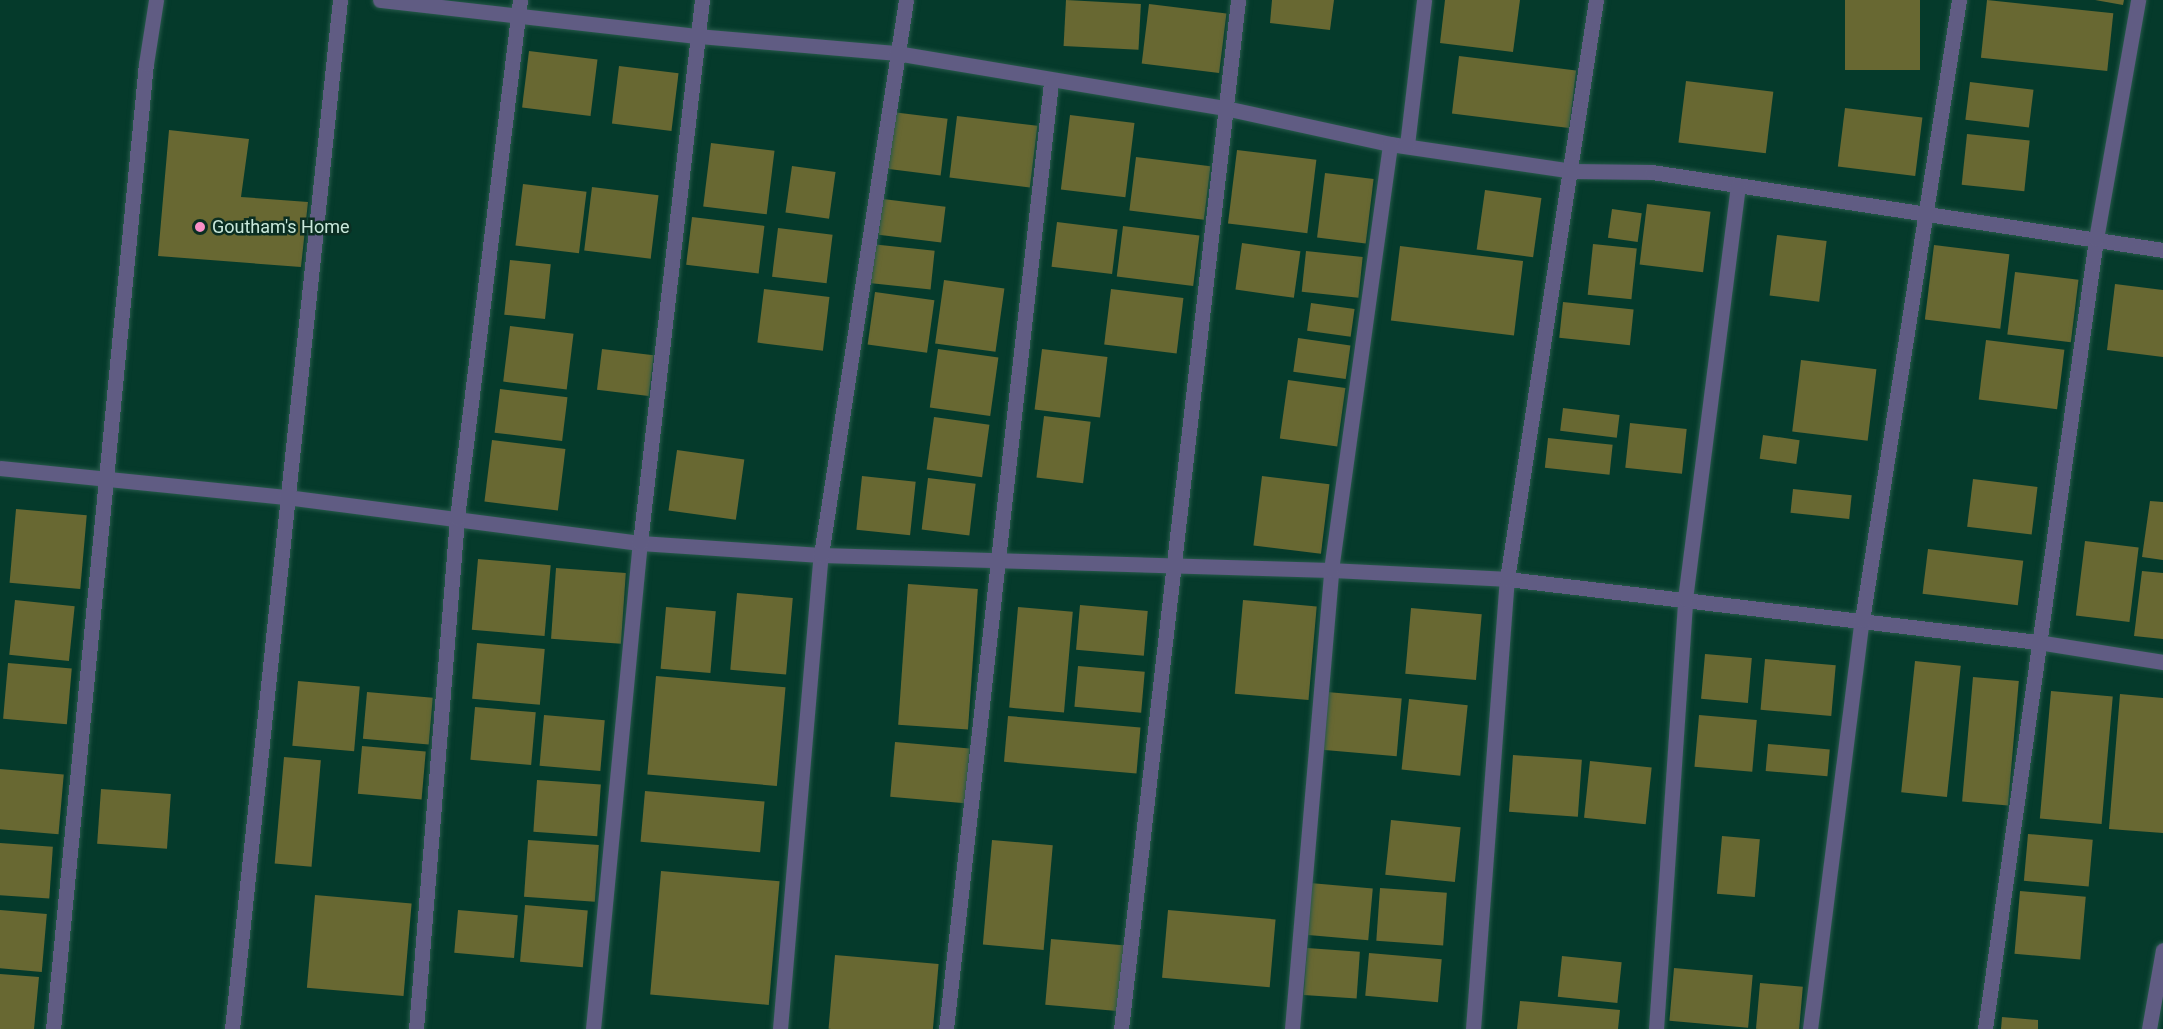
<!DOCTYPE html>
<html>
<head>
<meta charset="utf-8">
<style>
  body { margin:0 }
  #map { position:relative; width:2163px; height:1029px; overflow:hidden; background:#053a2b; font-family:Roboto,sans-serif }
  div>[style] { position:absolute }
  .building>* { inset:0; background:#686832; transform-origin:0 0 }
  .roads { filter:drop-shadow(0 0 2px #28594b) drop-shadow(0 0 2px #28594b) }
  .minor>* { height:15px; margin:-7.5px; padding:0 7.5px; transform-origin:7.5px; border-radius:7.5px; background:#605c83 }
  .dots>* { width:16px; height:16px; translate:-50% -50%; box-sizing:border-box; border:3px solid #0b2e22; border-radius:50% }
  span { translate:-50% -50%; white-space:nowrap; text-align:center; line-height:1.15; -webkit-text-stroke:5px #0b2e22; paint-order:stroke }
  .poi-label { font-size:18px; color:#c9e8db }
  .left { translate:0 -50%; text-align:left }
</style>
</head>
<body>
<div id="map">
  <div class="building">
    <i style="left:1066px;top:0;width:75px;height:46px;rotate:3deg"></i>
    <i style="clip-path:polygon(1272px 0,1334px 0,1330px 30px,1270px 23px)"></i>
    <i style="clip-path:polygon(1445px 0,1520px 0,1513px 52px,1440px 43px)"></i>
    <i style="left:1845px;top:0;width:75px;height:70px"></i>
    <i style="left:1987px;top:0;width:127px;height:58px;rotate:6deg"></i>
    <i style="clip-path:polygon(2095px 0,2124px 0,2123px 5px)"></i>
    <i style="left:1149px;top:4px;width:78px;height:60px;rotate:7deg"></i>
    <i style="left:529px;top:51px;width:69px;height:57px;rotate:7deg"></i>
    <i style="left:1459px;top:56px;width:118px;height:58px;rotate:7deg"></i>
    <i style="left:619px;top:66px;width:60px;height:58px;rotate:7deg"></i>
    <i style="left:1686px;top:81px;width:88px;height:62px;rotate:7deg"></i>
    <i style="left:1970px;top:82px;width:64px;height:38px;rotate:7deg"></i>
    <i style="left:1845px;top:108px;width:78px;height:59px;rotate:7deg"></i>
    <i style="left:892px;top:112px;width:56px;height:57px;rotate:7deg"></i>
    <i style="left:1070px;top:115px;width:65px;height:75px;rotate:7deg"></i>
    <i style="left:957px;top:116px;width:81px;height:62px;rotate:7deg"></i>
    <i style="clip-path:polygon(169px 130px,249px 139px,241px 197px,308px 202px,301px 267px,158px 256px)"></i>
    <i style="left:1967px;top:134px;width:63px;height:51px;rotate:6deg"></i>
    <i style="left:711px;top:143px;width:64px;height:64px;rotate:7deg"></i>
    <i style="left:1237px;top:150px;width:80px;height:74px;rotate:7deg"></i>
    <i style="left:1136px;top:157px;width:75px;height:54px;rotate:7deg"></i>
    <i style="left:792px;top:166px;width:44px;height:47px;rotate:8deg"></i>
    <i style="left:1325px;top:173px;width:49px;height:65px;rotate:7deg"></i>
    <i style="left:523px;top:184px;width:64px;height:62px;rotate:7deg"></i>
    <i style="left:592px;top:187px;width:67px;height:64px;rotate:7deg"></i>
    <i style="left:1485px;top:190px;width:57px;height:60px;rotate:8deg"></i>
    <i style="left:883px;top:199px;width:63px;height:36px;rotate:7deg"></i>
    <i style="left:1647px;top:204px;width:64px;height:61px;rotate:7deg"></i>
    <i style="left:1612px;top:209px;width:30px;height:29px;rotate:8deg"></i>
    <i style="left:692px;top:217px;width:73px;height:48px;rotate:7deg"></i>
    <i style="left:1057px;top:222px;width:61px;height:45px;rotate:7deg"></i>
    <i style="left:1123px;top:226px;width:77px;height:51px;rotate:7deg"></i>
    <i style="left:778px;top:228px;width:55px;height:49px;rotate:7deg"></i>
    <i style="left:1777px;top:235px;width:50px;height:61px;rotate:7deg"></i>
    <i style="left:1242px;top:243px;width:59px;height:47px;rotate:8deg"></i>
    <i style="left:871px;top:244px;width:64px;height:39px;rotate:6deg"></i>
    <i style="left:1593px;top:244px;width:44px;height:51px;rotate:6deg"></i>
    <i style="left:1934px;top:245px;width:76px;height:75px;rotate:7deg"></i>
    <i style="left:1400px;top:246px;width:124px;height:75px;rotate:7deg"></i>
    <i style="left:1306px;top:251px;width:57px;height:41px;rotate:6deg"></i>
    <i style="left:510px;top:260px;width:41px;height:55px;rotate:6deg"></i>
    <i style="left:2015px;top:272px;width:64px;height:63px;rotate:7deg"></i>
    <i style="left:944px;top:280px;width:61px;height:64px;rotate:8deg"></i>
    <i style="clip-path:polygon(2115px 284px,2163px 290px,2163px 357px,2107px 350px)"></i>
    <i style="left:764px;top:289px;width:66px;height:54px;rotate:7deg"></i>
    <i style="left:1111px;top:289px;width:73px;height:56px;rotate:7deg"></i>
    <i style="left:875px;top:292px;width:60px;height:53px;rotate:8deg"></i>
    <i style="left:1563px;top:302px;width:71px;height:36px;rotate:6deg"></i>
    <i style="left:1311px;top:303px;width:44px;height:28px;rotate:8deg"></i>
    <i style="left:510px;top:326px;width:64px;height:56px;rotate:7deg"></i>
    <i style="left:1298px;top:338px;width:53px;height:34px;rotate:8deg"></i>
    <i style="left:1986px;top:340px;width:79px;height:60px;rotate:7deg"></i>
    <i style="left:602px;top:349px;width:52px;height:41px;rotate:7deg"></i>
    <i style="left:938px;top:349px;width:61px;height:59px;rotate:8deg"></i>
    <i style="left:1042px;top:349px;width:66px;height:61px;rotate:7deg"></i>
    <i style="left:1801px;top:360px;width:76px;height:72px;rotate:7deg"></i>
    <i style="left:1288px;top:380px;width:58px;height:59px;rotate:8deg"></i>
    <i style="left:500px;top:389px;width:68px;height:44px;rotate:7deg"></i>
    <i style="left:1563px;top:408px;width:57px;height:23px;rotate:7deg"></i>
    <i style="left:1044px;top:416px;width:47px;height:62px;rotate:7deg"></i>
    <i style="left:934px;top:417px;width:56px;height:53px;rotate:8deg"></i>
    <i style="left:1630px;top:423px;width:57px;height:45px;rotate:6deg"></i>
    <i style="left:1763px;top:435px;width:37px;height:24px;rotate:8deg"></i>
    <i style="left:1548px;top:438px;width:65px;height:30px;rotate:6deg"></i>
    <i style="left:492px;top:440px;width:74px;height:62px;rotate:7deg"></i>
    <i style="left:677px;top:450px;width:68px;height:61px;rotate:8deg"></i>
    <i style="left:862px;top:476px;width:54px;height:54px;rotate:6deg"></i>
    <i style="left:1262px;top:476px;width:68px;height:70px;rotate:7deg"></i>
    <i style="left:928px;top:478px;width:48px;height:52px;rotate:7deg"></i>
    <i style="left:1973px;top:479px;width:65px;height:48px;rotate:7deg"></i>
    <i style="left:1793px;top:489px;width:59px;height:24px;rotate:6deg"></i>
    <i style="clip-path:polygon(2150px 501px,2163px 502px,2163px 560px,2142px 557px)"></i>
    <i style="left:16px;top:509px;width:71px;height:74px;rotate:5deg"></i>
    <i style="left:2085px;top:541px;width:54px;height:75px;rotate:7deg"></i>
    <i style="left:1928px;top:549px;width:96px;height:45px;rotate:7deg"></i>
    <i style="left:478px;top:559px;width:73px;height:71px;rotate:5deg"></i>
    <i style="left:556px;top:568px;width:70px;height:71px;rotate:4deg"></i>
    <i style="clip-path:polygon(2142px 571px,2163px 573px,2163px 639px,2134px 636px)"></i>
    <i style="left:908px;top:584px;width:70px;height:141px;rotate:4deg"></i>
    <i style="left:737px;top:593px;width:56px;height:77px;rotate:5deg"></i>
    <i style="left:15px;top:600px;width:60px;height:55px;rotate:6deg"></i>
    <i style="left:1243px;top:600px;width:74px;height:94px;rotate:5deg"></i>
    <i style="left:1080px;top:605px;width:68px;height:45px;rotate:5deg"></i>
    <i style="left:666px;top:607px;width:50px;height:62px;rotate:5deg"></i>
    <i style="left:1018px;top:607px;width:55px;height:101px;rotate:5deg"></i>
    <i style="left:1411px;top:608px;width:71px;height:66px;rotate:5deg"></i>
    <i style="left:477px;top:643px;width:68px;height:56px;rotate:5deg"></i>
    <i style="left:1705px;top:654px;width:47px;height:45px;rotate:5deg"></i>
    <i style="left:1765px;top:659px;width:71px;height:51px;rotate:5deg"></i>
    <i style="left:1915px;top:661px;width:46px;height:132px;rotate:6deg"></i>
    <i style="left:8px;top:663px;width:64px;height:56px;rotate:5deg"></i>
    <i style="left:1078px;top:666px;width:67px;height:41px;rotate:5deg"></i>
    <i style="left:656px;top:676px;width:130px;height:99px;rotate:5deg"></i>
    <i style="left:1973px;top:677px;width:46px;height:125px;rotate:5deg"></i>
    <i style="left:298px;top:681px;width:62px;height:65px;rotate:5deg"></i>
    <i style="left:2051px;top:691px;width:62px;height:128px;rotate:5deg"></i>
    <i style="left:367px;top:692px;width:66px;height:47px;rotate:5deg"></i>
    <i style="left:1327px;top:692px;width:75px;height:58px;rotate:5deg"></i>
    <i style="clip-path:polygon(2120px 694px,2163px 698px,2163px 833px,2109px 829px)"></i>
    <i style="left:1409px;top:699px;width:59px;height:71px;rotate:6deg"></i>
    <i style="left:475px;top:707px;width:61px;height:53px;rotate:5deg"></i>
    <i style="left:544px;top:715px;width:61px;height:51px;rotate:5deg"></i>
    <i style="left:1699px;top:715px;width:58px;height:52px;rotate:5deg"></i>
    <i style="left:1008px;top:716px;width:133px;height:46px;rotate:5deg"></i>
    <i style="left:895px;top:742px;width:75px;height:55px;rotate:5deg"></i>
    <i style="left:1768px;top:744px;width:62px;height:27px;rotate:5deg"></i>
    <i style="left:362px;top:746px;width:64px;height:48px;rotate:5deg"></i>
    <i style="left:1513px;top:755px;width:69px;height:57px;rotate:4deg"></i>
    <i style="left:284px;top:757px;width:37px;height:107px;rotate:5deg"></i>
    <i style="left:1590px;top:761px;width:62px;height:57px;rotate:6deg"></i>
    <i style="left:0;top:769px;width:64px;height:60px;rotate:5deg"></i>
    <i style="left:537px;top:780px;width:64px;height:52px;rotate:4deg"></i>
    <i style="left:101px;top:789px;width:70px;height:55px;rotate:4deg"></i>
    <i style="left:645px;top:791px;width:120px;height:51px;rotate:5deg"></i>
    <i style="left:1391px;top:820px;width:70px;height:55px;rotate:6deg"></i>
    <i style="left:2028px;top:834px;width:65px;height:47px;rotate:5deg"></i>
    <i style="left:1722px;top:836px;width:38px;height:58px;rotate:5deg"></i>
    <i style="left:528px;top:840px;width:71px;height:57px;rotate:4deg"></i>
    <i style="left:992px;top:840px;width:61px;height:105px;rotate:5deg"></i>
    <i style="left:0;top:843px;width:53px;height:52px;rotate:4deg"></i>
    <i style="left:661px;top:871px;width:119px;height:124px;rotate:5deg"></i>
    <i style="left:1310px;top:883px;width:63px;height:52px;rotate:5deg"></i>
    <i style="left:1380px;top:888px;width:67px;height:53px;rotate:4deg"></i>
    <i style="left:2020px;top:891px;width:66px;height:63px;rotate:5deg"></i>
    <i style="left:315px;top:895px;width:97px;height:93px;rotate:5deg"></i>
    <i style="left:525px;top:905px;width:63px;height:57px;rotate:5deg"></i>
    <i style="left:0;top:910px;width:47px;height:58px;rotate:5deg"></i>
    <i style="left:458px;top:910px;width:60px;height:43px;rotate:5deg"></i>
    <i style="left:1168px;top:910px;width:108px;height:68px;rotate:5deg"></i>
    <i style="left:1051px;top:939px;width:75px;height:66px;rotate:5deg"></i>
    <i style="left:1307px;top:948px;width:53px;height:47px;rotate:4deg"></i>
    <i style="left:1369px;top:953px;width:73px;height:43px;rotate:5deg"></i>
    <i style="left:835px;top:955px;width:104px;height:74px;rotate:5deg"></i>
    <i style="left:1562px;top:956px;width:60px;height:41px;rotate:6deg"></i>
    <i style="left:1674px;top:968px;width:79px;height:53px;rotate:5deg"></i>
    <i style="clip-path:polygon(0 974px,39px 977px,34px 1029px,0 1029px)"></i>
    <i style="left:1760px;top:983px;width:43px;height:46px;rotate:5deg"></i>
    <i style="clip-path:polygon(1520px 1001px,1620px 1010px,1618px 1029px,1517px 1029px)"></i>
    <i style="clip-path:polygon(2002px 1017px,2038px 1020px,2038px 1029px,2001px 1029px)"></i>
  </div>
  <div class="roads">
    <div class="minor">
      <i style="left:380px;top:0;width:320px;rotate:6.5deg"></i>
      <i style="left:698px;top:36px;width:199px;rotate:4.9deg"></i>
      <i style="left:896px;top:53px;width:334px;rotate:9.5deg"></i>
      <i style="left:1225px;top:108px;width:169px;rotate:12.3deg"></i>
      <i style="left:1390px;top:144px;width:184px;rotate:8.4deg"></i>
      <i style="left:1572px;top:171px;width:80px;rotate:0.7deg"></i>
      <i style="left:1652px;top:172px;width:517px;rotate:8.68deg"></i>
      <i style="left:1407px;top:145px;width:146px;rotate:-83.3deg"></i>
      <i style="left:0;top:468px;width:287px;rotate:5.8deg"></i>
      <i style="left:286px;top:497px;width:357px;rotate:7.4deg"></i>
      <i style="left:640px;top:543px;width:181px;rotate:3.8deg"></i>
      <i style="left:821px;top:555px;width:510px;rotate:1.68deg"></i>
      <i style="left:1331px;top:570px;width:176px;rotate:2.9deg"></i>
      <i style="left:1507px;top:579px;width:535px;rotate:6.77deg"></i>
      <i style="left:2038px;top:642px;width:127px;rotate:9.1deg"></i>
      <i style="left:53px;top:1029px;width:969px;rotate:-84.5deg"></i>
      <i style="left:146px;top:64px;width:65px;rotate:-81.1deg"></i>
      <i style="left:232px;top:1029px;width:1035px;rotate:-84.01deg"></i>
      <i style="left:416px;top:1029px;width:513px;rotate:-85.41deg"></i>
      <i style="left:457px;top:518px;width:522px;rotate:-83.07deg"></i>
      <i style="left:593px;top:1029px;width:488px;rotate:-84.5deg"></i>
      <i style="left:640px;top:543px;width:547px;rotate:-83.49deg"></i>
      <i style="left:780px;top:1029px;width:476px;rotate:-85.1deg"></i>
      <i style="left:821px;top:555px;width:561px;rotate:-81.29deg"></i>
      <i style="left:946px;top:1029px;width:953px;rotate:-83.67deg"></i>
      <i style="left:1121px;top:1029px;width:1036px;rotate:-83.51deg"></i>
      <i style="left:1292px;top:1029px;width:461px;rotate:-85.1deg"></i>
      <i style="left:1331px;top:570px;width:430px;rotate:-82.1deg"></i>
      <i style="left:1473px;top:1029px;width:451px;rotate:-85.7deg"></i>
      <i style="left:1507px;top:579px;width:586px;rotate:-81.26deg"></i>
      <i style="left:1656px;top:1029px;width:431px;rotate:-86.1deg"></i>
      <i style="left:1685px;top:599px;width:416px;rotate:-82.7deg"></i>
      <i style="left:1810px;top:1029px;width:412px;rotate:-82.8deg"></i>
      <i style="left:1862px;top:620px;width:628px;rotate:-81.11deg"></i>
      <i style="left:1985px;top:1029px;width:798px;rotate:-82deg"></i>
      <i style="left:2096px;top:239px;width:243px;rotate:-80deg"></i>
      <i style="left:2149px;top:1029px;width:80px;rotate:-80deg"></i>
    </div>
  </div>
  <div class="dots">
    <i style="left:200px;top:227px;background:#fa8fc7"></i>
  </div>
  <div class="poi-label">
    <span class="left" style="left:212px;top:227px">Goutham's Home</span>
  </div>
</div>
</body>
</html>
